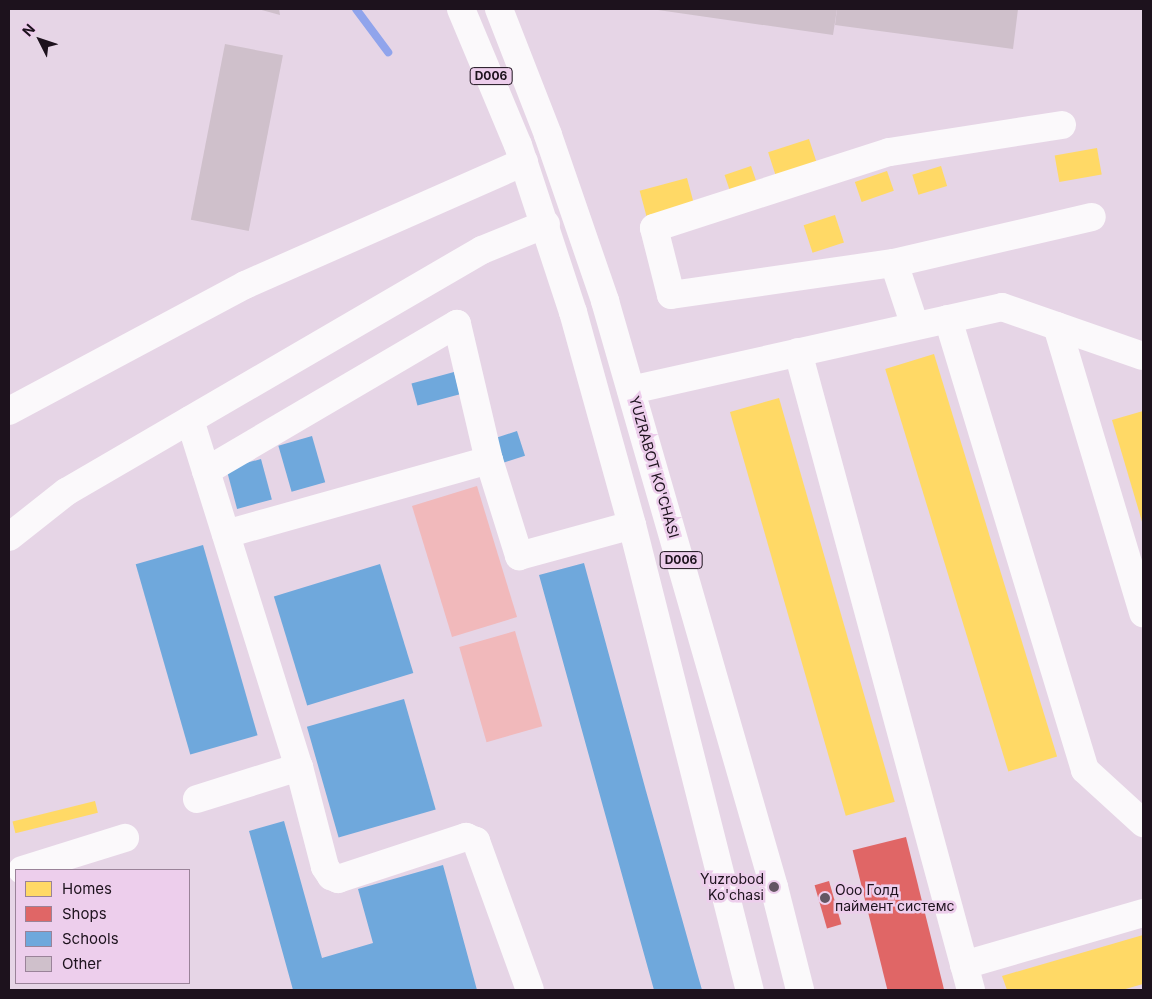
<!DOCTYPE html>
<html>
<head>
<meta charset="utf-8">
<style>
  body { margin:0 }
  #map { position:relative; width:1152px; height:999px; overflow:hidden; background:#e6d5e6; font-family:Inter,sans-serif }
  div>[style] { position:absolute }
  .green>* { inset:0; background:#f1b9bb; transform-origin:0 0 }
  .homes>* { inset:0; background:#ffd966; transform-origin:0 0 }
  .shops>* { inset:0; background:#e06666; transform-origin:0 0 }
  .schools>* { inset:0; background:#6fa8dc; transform-origin:0 0 }
  .stream>* { height:8px; margin:-4px; padding:0 4px; transform-origin:4px; border-radius:4px; background:#90a4ec }
  .building>* { inset:0; background:#cfc0cb; transform-origin:0 0 }
  .minor>* { height:28px; margin:-14px; padding:0 14px; transform-origin:14px; border-radius:14px; background:#fbf9fb }
  .major>* { height:28px; margin:-14px; padding:0 14px; transform-origin:14px; border-radius:14px; background:#fbf9fb }
  .dots>* { width:14px; height:14px; translate:-50% -50%; box-sizing:border-box; border:2px solid #edceec; border-radius:50% }
  span { translate:-50% -50%; white-space:nowrap; text-align:center; line-height:1.15; -webkit-text-stroke:5px #edceec; paint-order:stroke }
  .shield-label span { padding:1px 4px; background:#edceec; border:1px solid; border-radius:4px; -webkit-text-stroke-width:0 }
  .shield-label { font-size:12px; color:#1d121d; font-weight:700 }
  .street-label { font-size:14px; color:#1d121d }
  .poi-label { font-size:14px; color:#1d121d }
  .right { translate:-100% -50%; text-align:right }
  .left { translate:0 -50%; text-align:left }
  .frame { position:absolute; inset:0; border:10px solid #1d121d; pointer-events:none }
  .legend { position:absolute; left:15px; top:869px; width:175px; height:115px; box-sizing:border-box; background:#edceec; border:1px solid #9a8399; margin:0; padding:6px 9px; list-style:none; font-size:15px; color:#1d121d }
  .legend li { display:flex; align-items:center; gap:10px; height:25px }
  .legend b { width:25px; border:1px solid #9a8399 }
  .north { position:absolute; left:15px; top:15px; width:50px; height:50px; -webkit-text-stroke:4px #edceec; paint-order:stroke; rotate:311deg; font-size:14px; font-weight:700; line-height:20px; text-align:center; color:#1d121d }
  .north::after { content:''; display:block; margin:auto; width:18px; height:22px; background:#1d121d; clip-path:polygon(50% 0,100% 100%,50% 72%,0 100%) }
</style>
</head>
<body>
<div id="map">
  <div class="green">
    <i style="left:477px;top:486px;width:137px;height:68px;rotate:73deg"></i>
    <i style="left:515px;top:631px;width:99px;height:58px;rotate:74deg"></i>
  </div>
  <div class="homes">
    <i style="left:809px;top:139px;width:29px;height:43px;rotate:72deg"></i>
    <i style="left:1097px;top:148px;width:27px;height:43px;rotate:80deg"></i>
    <i style="left:751px;top:166px;width:21px;height:28px;rotate:71deg"></i>
    <i style="left:941px;top:166px;width:21px;height:30px;rotate:73deg"></i>
    <i style="left:887px;top:171px;width:21px;height:34px;rotate:71deg"></i>
    <i style="left:687px;top:178px;width:28px;height:49px;rotate:75deg"></i>
    <i style="left:835px;top:215px;width:29px;height:33px;rotate:72deg"></i>
    <i style="left:934px;top:354px;width:421px;height:51px;rotate:73deg"></i>
    <i style="left:779px;top:398px;width:420px;height:51px;rotate:74deg"></i>
    <i style="clip-path:polygon(1143px 411px,1143px 525px,1112px 420px)"></i>
    <i style="left:95px;top:801px;width:12px;height:85px;rotate:76deg"></i>
    <i style="clip-path:polygon(1143px 935px,1143px 984px,1122px 990px,1007px 990px,1002px 976px)"></i>
  </div>
  <div class="shops">
    <i style="left:906px;top:837px;width:158px;height:55px;rotate:76deg"></i>
    <i style="left:829px;top:881px;width:45px;height:15px;rotate:74deg"></i>
  </div>
  <div class="schools">
    <i style="left:454px;top:372px;width:23px;height:44px;rotate:75deg"></i>
    <i style="left:517px;top:431px;width:26px;height:25px;rotate:72deg"></i>
    <i style="left:312px;top:436px;width:48px;height:35px;rotate:74deg"></i>
    <i style="left:261px;top:459px;width:42px;height:36px;rotate:75deg"></i>
    <i style="left:203px;top:545px;width:198px;height:70px;rotate:74deg"></i>
    <i style="clip-path:polygon(584px 563px,646px 791px,702px 990px,654px 990px,602px 803px,539px 575px)"></i>
    <i style="left:380px;top:564px;width:114px;height:111px;rotate:73deg"></i>
    <i style="left:404px;top:699px;width:115px;height:101px;rotate:74deg"></i>
    <i style="clip-path:polygon(284px 821px,322px 958px,373px 943px,358px 889px,443px 865px,477px 990px,293px 990px,249px 831px)"></i>
  </div>
  <div class="stream">
    <i style="left:356px;top:9px;width:54px;rotate:53.3deg"></i>
  </div>
  <div class="building">
    <i style="clip-path:polygon(258px 9px,279px 9px,280px 15px)"></i>
    <i style="clip-path:polygon(651px 9px,837px 9px,833px 35px)"></i>
    <i style="clip-path:polygon(837px 9px,1018px 9px,1013px 49px,835px 25px)"></i>
    <i style="left:225px;top:44px;width:59px;height:179px;rotate:11deg"></i>
  </div>
  <div class="minor">
    <i style="left:1062px;top:125px;width:175px;rotate:171.1deg"></i>
    <i style="left:889px;top:152px;width:247px;rotate:162.1deg"></i>
    <i style="left:654px;top:228px;width:69px;rotate:75.8deg"></i>
    <i style="left:671px;top:295px;width:225px;rotate:-8.2deg"></i>
    <i style="left:894px;top:263px;width:203px;rotate:-13.1deg"></i>
    <i style="left:894px;top:263px;width:66px;rotate:71.6deg"></i>
    <i style="left:948px;top:319px;width:471px;rotate:73.1deg"></i>
    <i style="left:1085px;top:770px;width:79px;rotate:42.4deg"></i>
    <i style="left:1057px;top:326px;width:300px;rotate:73.3deg"></i>
    <i style="left:798px;top:352px;width:661px;rotate:74.83deg"></i>
    <i style="left:631px;top:390px;width:380px;rotate:-12.6deg"></i>
    <i style="left:1002px;top:307px;width:149px;rotate:19.2deg"></i>
    <i style="left:9px;top:411px;width:268px;rotate:-28.1deg"></i>
    <i style="left:245px;top:285px;width:305px;rotate:-23.8deg"></i>
    <i style="left:190px;top:420px;width:364px;rotate:72.6deg"></i>
    <i style="left:299px;top:767px;width:103px;rotate:75.4deg"></i>
    <i style="left:325px;top:867px;width:11px;rotate:56deg"></i>
    <i style="left:331px;top:876px;width:8px;rotate:23deg"></i>
    <i style="left:338px;top:879px;width:135px;rotate:-18.2deg"></i>
    <i style="left:466px;top:837px;width:11px;rotate:22deg"></i>
    <i style="left:476px;top:841px;width:158px;rotate:70.1deg"></i>
    <i style="left:206px;top:471px;width:291px;rotate:-30.4deg"></i>
    <i style="left:457px;top:324px;width:140px;rotate:76.8deg"></i>
    <i style="left:489px;top:460px;width:101px;rotate:72.6deg"></i>
    <i style="left:519px;top:556px;width:117px;rotate:-15.3deg"></i>
    <i style="left:226px;top:534px;width:273px;rotate:-15.7deg"></i>
    <i style="left:9px;top:537px;width:73px;rotate:-38.3deg"></i>
    <i style="left:66px;top:492px;width:481px;rotate:-30.2deg"></i>
    <i style="left:482px;top:250px;width:69px;rotate:-22.1deg"></i>
    <i style="left:197px;top:799px;width:107px;rotate:-17.4deg"></i>
    <i style="left:22px;top:870px;width:108px;rotate:-17.3deg"></i>
    <i style="left:964px;top:965px;width:186px;rotate:-16.2deg"></i>
  </div>
  <div class="major">
    <i style="left:461px;top:9px;width:147px;rotate:67.3deg"></i>
    <i style="left:518px;top:145px;width:176px;rotate:71.8deg"></i>
    <i style="left:573px;top:312px;width:221px;rotate:74.5deg"></i>
    <i style="left:632px;top:525px;width:480px;rotate:75.8deg"></i>
    <i style="left:499px;top:9px;width:135px;rotate:68.7deg"></i>
    <i style="left:548px;top:135px;width:176px;rotate:71deg"></i>
    <i style="left:605px;top:301px;width:610px;rotate:73.91deg"></i>
    <i style="left:774px;top:887px;width:106px;rotate:75.8deg"></i>
  </div>
  <div class="dots">
    <i style="left:774px;top:887px;background:#635663"></i>
    <i style="left:825px;top:898px;background:#635663"></i>
  </div>
  <div class="shield-label">
    <span style="left:491px;top:76px">D006</span>
    <span style="left:681px;top:560px">D006</span>
  </div>
  <div class="street-label">
    <span style="left:654px;top:467px;rotate:74deg">YUZRABOT KO'CHASI</span>
  </div>
  <div class="poi-label">
    <span class="right" style="left:764px;top:887px">Yuzrobod<br>Ko'chasi</span>
    <span class="left" style="left:835px;top:898px">Ооо Голд<br>паймент системс</span>
  </div>
  <div class="frame"></div>
  <ul class="legend">
  <li><b style="height:14px;background:#ffd966"></b>Homes</li>
  <li><b style="height:14px;background:#e06666"></b>Shops</li>
  <li><b style="height:14px;background:#6fa8dc"></b>Schools</li>
  <li><b style="height:14px;background:#cfc0cb"></b>Other</li>
  </ul>
  <div class="north">N</div>
</div>
</body>
</html>
